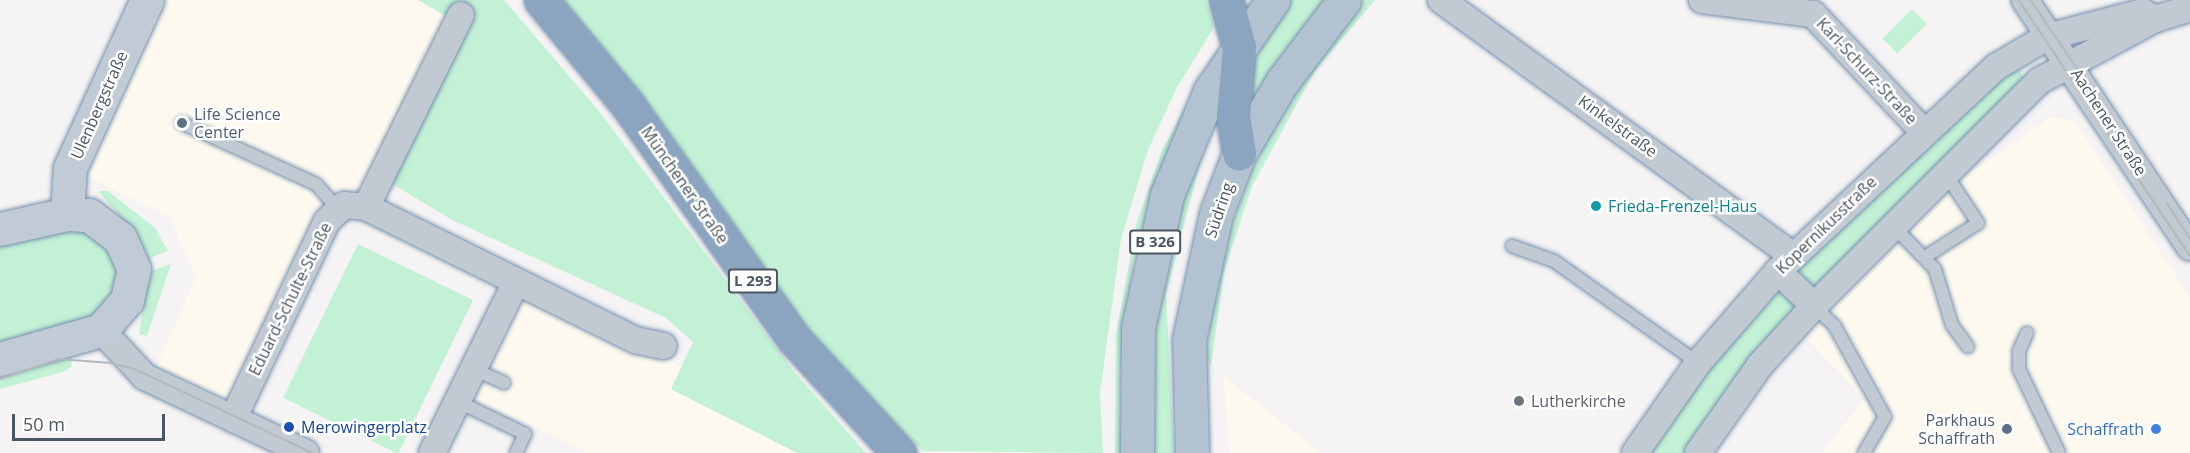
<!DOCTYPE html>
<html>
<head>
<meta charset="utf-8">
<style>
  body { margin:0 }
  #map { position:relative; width:2190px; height:453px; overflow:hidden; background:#f5f3f3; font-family:"Open Sans",sans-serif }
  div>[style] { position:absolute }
  .commercial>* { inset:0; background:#fdf9ef }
  .green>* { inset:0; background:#c3f1d5; transform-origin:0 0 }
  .roads { filter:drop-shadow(0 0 2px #7690ad) drop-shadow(0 0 2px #7690ad) }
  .lane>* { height:12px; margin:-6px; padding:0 6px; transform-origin:6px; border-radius:6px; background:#c1cad2 }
  .street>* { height:26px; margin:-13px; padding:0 13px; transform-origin:13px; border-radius:13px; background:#c1cad2 }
  .secondary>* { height:33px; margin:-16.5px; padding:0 16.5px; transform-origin:16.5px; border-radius:16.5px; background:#c1cbd6 }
  .primary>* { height:33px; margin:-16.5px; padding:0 16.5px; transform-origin:16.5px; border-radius:16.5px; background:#b3c2d1 }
  .highway>* { height:33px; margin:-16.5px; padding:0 16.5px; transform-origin:16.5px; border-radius:16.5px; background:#8ba5c1 }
  .tram>* { height:1.5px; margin:-0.75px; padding:0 0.75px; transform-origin:0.75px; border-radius:0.75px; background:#b5b8bd }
  .dots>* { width:16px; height:16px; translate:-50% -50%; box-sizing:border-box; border:3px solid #fff; border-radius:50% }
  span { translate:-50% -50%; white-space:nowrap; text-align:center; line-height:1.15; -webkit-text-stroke:5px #fff; paint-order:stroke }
  .shield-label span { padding:2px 4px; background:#fff; border:2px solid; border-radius:4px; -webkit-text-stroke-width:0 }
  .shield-label { font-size:15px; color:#4a5661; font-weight:700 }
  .street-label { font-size:16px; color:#4a5661 }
  .service-label { font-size:16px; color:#4e5e75 }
  .left { translate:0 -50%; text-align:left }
  .right { translate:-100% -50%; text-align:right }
  .culture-label { font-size:16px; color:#0d838f }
  .worship-label { font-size:16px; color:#5b616d }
  .transit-label { font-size:16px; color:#164399 }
  .shop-label { font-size:16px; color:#366cbe }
  .scale { position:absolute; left:12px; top:414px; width:153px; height:27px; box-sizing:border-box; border:3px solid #4a5661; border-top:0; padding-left:8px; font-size:18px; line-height:21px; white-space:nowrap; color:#4a5661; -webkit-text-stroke:4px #fff; paint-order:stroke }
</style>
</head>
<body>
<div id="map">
  <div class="commercial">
    <i style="clip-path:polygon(156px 0,440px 0,462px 14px,380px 176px,322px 208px,229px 404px,156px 367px,196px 278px,170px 217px,77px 172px)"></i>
    <i style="clip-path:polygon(2051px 117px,2075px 121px,2190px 298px,2190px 453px,1822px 453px,1864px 399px,1798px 329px,1920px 208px)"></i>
    <i style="clip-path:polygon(519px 289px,829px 437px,821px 453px,588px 453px,471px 397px)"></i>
    <i style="clip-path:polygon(1224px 377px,1321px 453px,1229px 453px)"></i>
  </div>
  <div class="green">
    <i style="clip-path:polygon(418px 0,504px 0,599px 111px,796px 374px,866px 453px,797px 453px,671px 389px,693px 342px,666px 318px,452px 220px,391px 183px,461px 25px)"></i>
    <i style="clip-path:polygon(563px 0,1206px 0,1214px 27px,1176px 89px,1148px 150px,1121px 239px,1100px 393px,1103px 453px,923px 451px,836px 369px,653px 111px)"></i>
    <i style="clip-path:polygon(1292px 0,1325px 0,1249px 113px,1251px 53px)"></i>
    <i style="clip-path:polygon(1364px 0,1375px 0,1315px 71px,1252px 186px,1224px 272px,1211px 367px,1206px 356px,1213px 303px,1228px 237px,1254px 165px,1282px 110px)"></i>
    <i style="left:1912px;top:9px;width:21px;height:42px;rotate:45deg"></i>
    <i style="clip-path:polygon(1218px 47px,1144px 225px,1133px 264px,1120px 371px,1121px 453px,1115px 453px,1116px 335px,1136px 225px,1162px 150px)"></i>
    <i style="clip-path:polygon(2014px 58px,2024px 80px,1688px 453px,1644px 453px,1748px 311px)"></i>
    <i style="clip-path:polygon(1207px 138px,1166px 293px,1174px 453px,1150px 453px,1152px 327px,1185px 189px)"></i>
    <i style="clip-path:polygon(98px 191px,108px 191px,155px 228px,168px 251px,147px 259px,140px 240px)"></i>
    <i style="clip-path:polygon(71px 224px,106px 240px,122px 280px,101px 317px,0 347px,0 242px)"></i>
    <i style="left:358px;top:244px;width:128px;height:171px;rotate:26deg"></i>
    <i style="clip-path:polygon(171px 264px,147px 336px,139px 334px,148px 272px)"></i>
    <i style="clip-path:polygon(72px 351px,71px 367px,63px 372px,0 389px,0 367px)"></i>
  </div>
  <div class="roads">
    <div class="lane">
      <i style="left:182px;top:123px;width:147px;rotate:24.5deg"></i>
      <i style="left:316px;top:184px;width:32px;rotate:49deg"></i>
      <i style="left:1892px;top:225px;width:62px;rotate:45.7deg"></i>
      <i style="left:1935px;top:269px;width:59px;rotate:73.1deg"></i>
      <i style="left:1952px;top:325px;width:27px;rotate:54deg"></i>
      <i style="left:1512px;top:246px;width:45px;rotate:19.7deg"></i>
      <i style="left:1554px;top:261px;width:176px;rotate:35.3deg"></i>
      <i style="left:1925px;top:257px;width:63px;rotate:-32.7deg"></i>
      <i style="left:1978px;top:223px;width:60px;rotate:-123.4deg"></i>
      <i style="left:1814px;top:306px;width:28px;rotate:44deg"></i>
      <i style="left:1834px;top:325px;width:105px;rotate:61deg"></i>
      <i style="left:1885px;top:417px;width:42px;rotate:120.3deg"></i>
      <i style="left:2027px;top:333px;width:20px;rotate:114deg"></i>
      <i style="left:2019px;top:351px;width:18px;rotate:90deg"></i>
      <i style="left:2019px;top:369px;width:93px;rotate:64.5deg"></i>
      <i style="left:473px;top:369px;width:34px;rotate:24deg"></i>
      <i style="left:457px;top:401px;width:76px;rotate:25.9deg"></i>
      <i style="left:525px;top:434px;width:21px;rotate:115deg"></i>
    </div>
    <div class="street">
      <i style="left:1441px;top:0;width:435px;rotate:36deg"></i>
      <i style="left:1702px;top:0;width:112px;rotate:7.2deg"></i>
      <i style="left:1813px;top:14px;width:162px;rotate:46.8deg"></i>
      <i style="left:2025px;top:0;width:297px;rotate:56.3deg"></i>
      <i style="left:366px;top:207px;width:214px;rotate:-63.7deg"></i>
      <i style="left:1778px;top:271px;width:50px;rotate:44.2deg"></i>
      <i style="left:101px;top:330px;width:64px;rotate:46.9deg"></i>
      <i style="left:145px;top:377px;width:178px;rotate:25.3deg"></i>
      <i style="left:233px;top:419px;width:219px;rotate:-64.6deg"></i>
      <i style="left:327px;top:221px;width:23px;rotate:-43deg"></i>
      <i style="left:344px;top:205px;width:22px;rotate:5deg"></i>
      <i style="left:366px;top:207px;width:300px;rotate:26.3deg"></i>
      <i style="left:635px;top:340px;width:29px;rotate:12deg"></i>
      <i style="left:432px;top:453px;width:191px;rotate:-63.8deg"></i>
      <i style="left:1635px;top:453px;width:110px;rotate:-55deg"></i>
      <i style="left:1698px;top:363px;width:122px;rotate:-49deg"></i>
      <i style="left:1778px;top:271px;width:299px;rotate:-43.1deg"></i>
      <i style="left:1996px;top:67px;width:59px;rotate:-30.5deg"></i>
      <i style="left:2047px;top:37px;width:99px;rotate:-14.6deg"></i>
      <i style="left:2143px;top:12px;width:14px;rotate:30deg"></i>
      <i style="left:1698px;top:453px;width:108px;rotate:-54.8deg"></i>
      <i style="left:1760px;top:365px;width:80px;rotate:-47.5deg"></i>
      <i style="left:1814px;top:306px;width:318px;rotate:-45deg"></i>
      <i style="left:2039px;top:81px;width:132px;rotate:-28.1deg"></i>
      <i style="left:2155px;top:19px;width:37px;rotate:-17deg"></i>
    </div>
    <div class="secondary">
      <i style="left:67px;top:214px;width:46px;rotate:-86.3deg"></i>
      <i style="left:70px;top:168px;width:185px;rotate:-65.4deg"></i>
      <i style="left:0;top:229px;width:69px;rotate:-12.6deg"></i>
      <i style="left:67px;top:214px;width:22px;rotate:3deg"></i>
      <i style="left:89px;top:215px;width:39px;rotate:37deg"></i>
      <i style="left:120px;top:238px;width:34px;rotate:66deg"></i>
      <i style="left:134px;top:269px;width:32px;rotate:103deg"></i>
      <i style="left:127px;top:300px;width:40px;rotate:131deg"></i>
      <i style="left:101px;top:330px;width:105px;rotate:164deg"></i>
    </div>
    <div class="primary">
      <i style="left:1137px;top:453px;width:125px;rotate:-89.5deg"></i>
      <i style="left:1138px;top:328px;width:136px;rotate:-77.7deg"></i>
      <i style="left:1167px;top:195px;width:113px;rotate:-67.5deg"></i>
      <i style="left:1210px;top:91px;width:111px;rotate:-55.3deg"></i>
      <i style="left:1192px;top:453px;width:113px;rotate:-91.5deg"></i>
      <i style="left:1189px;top:340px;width:129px;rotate:-77.9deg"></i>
      <i style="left:1216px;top:214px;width:64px;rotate:-69deg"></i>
      <i style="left:1239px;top:154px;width:84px;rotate:-59.2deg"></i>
      <i style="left:1282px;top:82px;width:103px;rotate:-52.9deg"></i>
    </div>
    <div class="highway">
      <i style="left:541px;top:0;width:135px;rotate:50.4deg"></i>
      <i style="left:627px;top:104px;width:290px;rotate:54.6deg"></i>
      <i style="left:795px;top:340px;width:154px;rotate:47.4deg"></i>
      <i style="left:1226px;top:0;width:49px;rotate:74.5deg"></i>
      <i style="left:1239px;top:47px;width:68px;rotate:95deg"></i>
      <i style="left:1233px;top:115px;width:39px;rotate:81deg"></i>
    </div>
  </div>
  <div class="tram">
    <i style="left:2019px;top:0;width:307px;rotate:56.2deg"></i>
    <i style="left:2031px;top:0;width:184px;rotate:55.9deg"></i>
    <i style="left:2167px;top:203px;width:42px;rotate:56.7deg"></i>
    <i style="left:0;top:379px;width:62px;rotate:-18.7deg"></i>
    <i style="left:59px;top:359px;width:52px;rotate:4.4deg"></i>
    <i style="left:111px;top:363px;width:25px;rotate:14deg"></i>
    <i style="left:135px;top:369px;width:197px;rotate:25.3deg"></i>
  </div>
  <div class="dots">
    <i style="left:182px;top:123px;background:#5c6f8a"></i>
    <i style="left:1596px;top:206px;background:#0f9aa8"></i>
    <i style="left:1519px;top:401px;background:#6b7280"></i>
    <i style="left:289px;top:427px;background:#1a4fb4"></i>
    <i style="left:2007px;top:429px;background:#5c6f8a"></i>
    <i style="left:2156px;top:429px;background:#3f7fe0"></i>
  </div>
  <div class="shield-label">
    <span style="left:1155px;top:242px">B 326</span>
    <span style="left:753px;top:281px">L 293</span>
  </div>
  <div class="street-label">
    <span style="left:1867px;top:71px;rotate:47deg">Karl-Schurz-Straße</span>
    <span style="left:99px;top:105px;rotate:-66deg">Ulenbergstraße</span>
    <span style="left:2109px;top:122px;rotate:57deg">Aachener Straße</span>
    <span style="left:1618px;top:126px;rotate:36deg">Kinkelstraße</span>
    <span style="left:685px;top:185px;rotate:55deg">Münchener Straße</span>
    <span style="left:1219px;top:210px;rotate:-71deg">Südring</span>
    <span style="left:1826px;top:225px;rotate:-44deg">Kopernikusstraße</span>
    <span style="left:290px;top:299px;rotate:-64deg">Eduard-Schulte-Straße</span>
  </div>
  <div class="service-label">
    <span class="left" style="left:194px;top:123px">Life Science<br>Center</span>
    <span class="right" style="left:1995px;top:429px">Parkhaus<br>Schaffrath</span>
  </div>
  <div class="culture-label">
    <span class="left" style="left:1608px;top:206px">Frieda-Frenzel-Haus</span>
  </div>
  <div class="worship-label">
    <span class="left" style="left:1531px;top:401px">Lutherkirche</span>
  </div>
  <div class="transit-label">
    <span class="left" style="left:301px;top:427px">Merowingerplatz</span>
  </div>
  <div class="shop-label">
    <span class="right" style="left:2144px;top:429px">Schaffrath</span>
  </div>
  <div class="scale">50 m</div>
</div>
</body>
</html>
